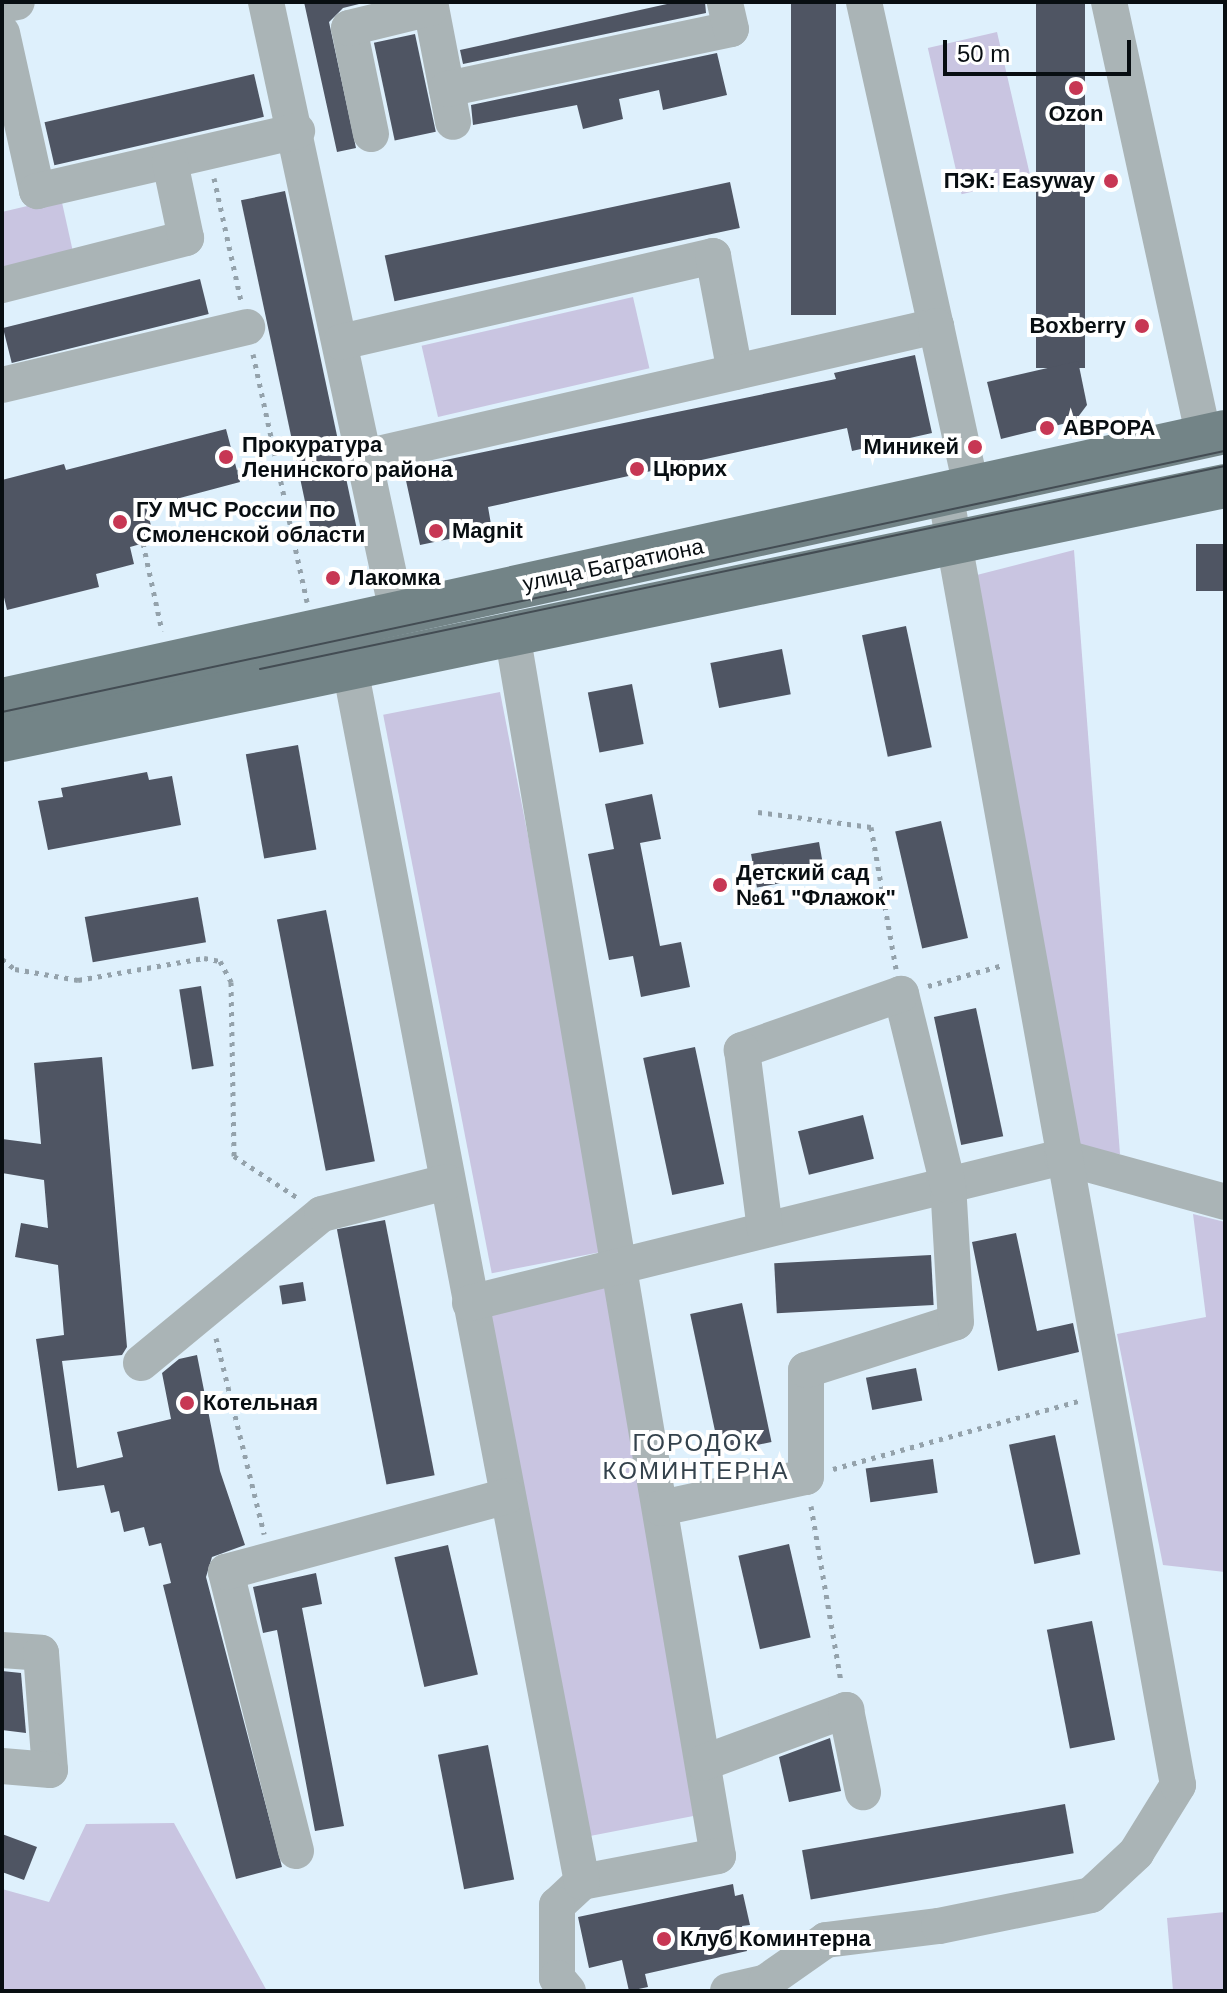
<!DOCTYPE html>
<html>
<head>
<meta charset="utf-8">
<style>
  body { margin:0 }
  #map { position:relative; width:1227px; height:1993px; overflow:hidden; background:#def0fc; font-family:Helvetica,sans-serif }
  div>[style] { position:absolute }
  .green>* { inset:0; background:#c9c5e1; transform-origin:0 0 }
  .building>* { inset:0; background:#4f5563; transform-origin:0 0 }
  .path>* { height:5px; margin-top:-2.5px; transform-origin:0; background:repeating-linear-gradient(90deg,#94a2ab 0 4px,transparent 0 10px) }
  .minor>* { height:36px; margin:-18px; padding:0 18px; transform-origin:18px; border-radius:18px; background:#aab4b6 }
  .major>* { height:44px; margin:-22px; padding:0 22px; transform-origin:22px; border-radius:22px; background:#738487 }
  .tram>* { height:2px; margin:-1px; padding:0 1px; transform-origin:1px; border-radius:1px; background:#434c53 }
  .dots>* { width:22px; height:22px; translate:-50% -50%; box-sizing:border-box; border:4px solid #fff; border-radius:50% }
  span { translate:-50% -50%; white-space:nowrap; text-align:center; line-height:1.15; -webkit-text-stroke:8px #fff; paint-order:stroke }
  .poi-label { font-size:22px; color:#080e12; font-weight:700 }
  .right { translate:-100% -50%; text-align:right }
  .left { translate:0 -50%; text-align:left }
  .street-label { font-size:22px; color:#080e12 }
  .neighbourhood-label { font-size:24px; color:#34424c; letter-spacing:2px }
  .frame { position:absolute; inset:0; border:4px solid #080e12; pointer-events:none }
  .scale { position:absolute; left:943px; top:40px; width:188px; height:36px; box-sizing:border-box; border:4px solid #080e12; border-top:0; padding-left:10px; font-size:24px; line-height:28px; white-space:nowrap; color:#080e12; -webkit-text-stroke:6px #fff; paint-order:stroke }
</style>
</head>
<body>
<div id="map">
  <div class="green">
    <i style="left:997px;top:32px;width:150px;height:71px;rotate:77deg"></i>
    <i style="clip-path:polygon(61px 198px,73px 252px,2px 269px,2px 212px)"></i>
    <i style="left:633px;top:297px;width:73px;height:217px;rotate:77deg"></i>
    <i style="clip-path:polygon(1074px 550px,1120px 1154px,1067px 1150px,973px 576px)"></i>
    <i style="left:500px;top:692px;width:569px;height:119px;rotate:79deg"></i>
    <i style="clip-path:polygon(1193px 1214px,1225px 1222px,1225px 1572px,1163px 1565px,1117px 1334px,1206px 1317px)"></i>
    <i style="left:605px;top:1279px;width:544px;height:121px;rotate:79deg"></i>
    <i style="clip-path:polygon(174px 1823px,267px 1991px,2px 1991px,2px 1889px,49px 1902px,86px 1824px)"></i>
    <i style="clip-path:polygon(1225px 1912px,1225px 1991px,1173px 1991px,1167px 1918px)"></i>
  </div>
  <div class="building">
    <i style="clip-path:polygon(304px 2px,367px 2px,343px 8px,329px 22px,356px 148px,337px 152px)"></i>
    <i style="clip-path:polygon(676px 2px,705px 2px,706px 13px,463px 64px,460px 50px)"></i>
    <i style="left:791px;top:2px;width:45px;height:313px"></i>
    <i style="left:1036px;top:2px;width:49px;height:366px"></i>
    <i style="left:415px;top:34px;width:100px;height:42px;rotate:78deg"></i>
    <i style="clip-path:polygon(717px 53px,727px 95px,663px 110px,659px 90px,619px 99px,623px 119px,583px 129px,577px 105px,473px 125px,471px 105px)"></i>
    <i style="left:254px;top:74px;width:44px;height:215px;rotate:77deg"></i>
    <i style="left:730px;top:182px;width:47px;height:353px;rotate:78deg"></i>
    <i style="left:285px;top:191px;width:348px;height:45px;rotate:78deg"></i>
    <i style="left:200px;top:279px;width:36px;height:203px;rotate:76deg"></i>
    <i style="clip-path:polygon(915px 355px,932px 433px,852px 451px,847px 428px,488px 507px,492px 530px,420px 545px,405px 476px,432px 470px,431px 463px,836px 379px,834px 373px)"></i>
    <i style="clip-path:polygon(1078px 361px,1087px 405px,1075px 421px,1001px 439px,987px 382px)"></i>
    <i style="clip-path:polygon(226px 429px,240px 482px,146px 507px,155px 540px,130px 547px,134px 564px,96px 574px,99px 587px,7px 610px,2px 589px,2px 480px,64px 464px,66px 470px)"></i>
    <i style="left:1196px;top:544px;width:29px;height:47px"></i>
    <i style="left:906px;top:626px;width:124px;height:45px;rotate:78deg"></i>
    <i style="left:782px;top:649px;width:46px;height:73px;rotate:79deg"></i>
    <i style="left:632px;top:684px;width:61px;height:45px;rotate:79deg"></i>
    <i style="left:298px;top:745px;width:106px;height:53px;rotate:80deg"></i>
    <i style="clip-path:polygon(147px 772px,149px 780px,172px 776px,181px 825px,48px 850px,38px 801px,63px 797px,61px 788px)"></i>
    <i style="clip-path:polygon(652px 794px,661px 839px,640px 843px,660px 946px,681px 942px,690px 987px,641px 997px,633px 956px,609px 960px,588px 854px,614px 849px,605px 804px)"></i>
    <i style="left:941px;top:821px;width:120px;height:47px;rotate:77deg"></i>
    <i style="left:819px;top:842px;width:34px;height:69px;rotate:80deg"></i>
    <i style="left:198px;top:897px;width:46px;height:115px;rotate:80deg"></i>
    <i style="left:326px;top:910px;width:256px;height:50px;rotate:79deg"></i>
    <i style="left:201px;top:986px;width:81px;height:22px;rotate:81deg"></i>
    <i style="left:976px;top:1008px;width:131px;height:43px;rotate:78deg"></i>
    <i style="left:695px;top:1047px;width:140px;height:53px;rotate:78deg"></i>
    <i style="clip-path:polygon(102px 1057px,127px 1347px,122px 1355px,62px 1361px,77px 1468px,123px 1457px,117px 1432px,171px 1419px,162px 1373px,179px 1359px,197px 1355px,220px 1471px,245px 1545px,212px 1557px,206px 1577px,282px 1867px,236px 1879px,163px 1585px,171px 1583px,161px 1543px,149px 1546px,144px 1527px,124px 1532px,119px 1511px,111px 1513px,104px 1485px,58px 1491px,36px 1339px,64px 1335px,58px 1265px,15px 1257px,21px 1223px,48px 1228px,44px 1180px,2px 1173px,2px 1139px,41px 1144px,34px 1063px)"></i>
    <i style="left:863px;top:1115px;width:45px;height:67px;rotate:76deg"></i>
    <i style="left:385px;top:1220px;width:260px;height:49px;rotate:79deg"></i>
    <i style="clip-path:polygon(1016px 1233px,1037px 1331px,1073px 1323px,1079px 1352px,998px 1371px,972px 1242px)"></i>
    <i style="left:931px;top:1255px;width:50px;height:157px;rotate:87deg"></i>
    <i style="left:303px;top:1282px;width:19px;height:24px;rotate:81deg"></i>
    <i style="left:742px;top:1303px;width:142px;height:53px;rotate:78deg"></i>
    <i style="left:916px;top:1368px;width:33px;height:51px;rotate:79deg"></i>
    <i style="left:1055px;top:1435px;width:122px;height:47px;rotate:78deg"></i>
    <i style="left:933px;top:1459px;width:34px;height:68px;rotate:82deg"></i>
    <i style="left:789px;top:1544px;width:96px;height:52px;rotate:77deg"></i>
    <i style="left:448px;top:1545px;width:133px;height:55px;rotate:77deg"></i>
    <i style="clip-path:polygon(316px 1573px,322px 1604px,302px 1608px,344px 1826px,315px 1831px,277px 1630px,263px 1633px,253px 1587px)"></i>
    <i style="left:1092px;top:1621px;width:121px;height:46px;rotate:79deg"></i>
    <i style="clip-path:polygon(2px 1671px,21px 1673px,26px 1733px,2px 1730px)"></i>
    <i style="clip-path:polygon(830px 1738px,841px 1791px,789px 1802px,779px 1757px)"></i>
    <i style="left:488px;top:1745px;width:137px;height:51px;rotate:79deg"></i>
    <i style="left:1065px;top:1804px;width:50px;height:267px;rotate:80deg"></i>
    <i style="clip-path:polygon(2px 1834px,37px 1847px,24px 1880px,2px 1872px)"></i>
    <i style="clip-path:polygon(733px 1884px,735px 1896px,743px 1894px,750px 1925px,742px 1926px,747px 1951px,645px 1974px,648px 1987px,629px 1991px,622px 1960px,589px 1968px,578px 1917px)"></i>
  </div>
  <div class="path">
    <i style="left:214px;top:178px;width:126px;rotate:77.6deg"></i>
    <i style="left:253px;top:354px;width:254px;rotate:77.7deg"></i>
    <i style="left:237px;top:472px;width:41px;rotate:-11.3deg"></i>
    <i style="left:143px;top:543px;width:90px;rotate:77.8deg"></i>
    <i style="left:758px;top:812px;width:114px;rotate:7.6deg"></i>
    <i style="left:871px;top:827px;width:144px;rotate:80deg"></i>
    <i style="left:2px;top:959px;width:16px;rotate:38deg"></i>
    <i style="left:15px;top:969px;width:64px;rotate:9.9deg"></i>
    <i style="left:78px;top:980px;width:128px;rotate:-9.9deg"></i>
    <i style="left:204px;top:958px;width:16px;rotate:11deg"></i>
    <i style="left:220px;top:961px;width:24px;rotate:62deg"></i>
    <i style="left:231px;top:982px;width:174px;rotate:89deg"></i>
    <i style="left:234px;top:1156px;width:77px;rotate:33.3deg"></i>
    <i style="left:928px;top:986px;width:78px;rotate:-15.6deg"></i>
    <i style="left:216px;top:1338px;width:202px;rotate:76.2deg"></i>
    <i style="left:833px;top:1469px;width:258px;rotate:-15.5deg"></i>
    <i style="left:811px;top:1506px;width:178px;rotate:80.3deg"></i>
  </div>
  <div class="minor">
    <i style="left:266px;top:2px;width:624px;rotate:77.88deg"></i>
    <i style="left:430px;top:2px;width:122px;rotate:79.1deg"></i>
    <i style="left:864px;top:2px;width:332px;rotate:77.5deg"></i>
    <i style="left:1109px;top:2px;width:444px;rotate:77.7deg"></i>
    <i style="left:2px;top:5px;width:15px;rotate:-11deg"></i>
    <i style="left:2px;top:33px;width:162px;rotate:77.5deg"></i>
    <i style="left:37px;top:191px;width:267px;rotate:-13deg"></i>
    <i style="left:447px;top:89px;width:290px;rotate:-11.9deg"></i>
    <i style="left:731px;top:29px;width:28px;rotate:-103deg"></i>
    <i style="left:371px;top:134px;width:108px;rotate:-101.7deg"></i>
    <i style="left:349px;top:28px;width:84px;rotate:-13.7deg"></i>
    <i style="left:2px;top:285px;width:190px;rotate:-14.3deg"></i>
    <i style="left:186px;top:238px;width:78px;rotate:-101.9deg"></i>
    <i style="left:341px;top:342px;width:382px;rotate:-13deg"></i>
    <i style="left:713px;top:256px;width:118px;rotate:79.3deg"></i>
    <i style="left:2px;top:385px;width:252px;rotate:-13.3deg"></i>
    <i style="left:365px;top:457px;width:586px;rotate:-12.92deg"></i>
    <i style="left:936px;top:326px;width:164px;rotate:77.7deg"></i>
    <i style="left:512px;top:633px;width:1240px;rotate:80.44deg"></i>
    <i style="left:718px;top:1856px;width:138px;rotate:169.2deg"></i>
    <i style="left:582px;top:1882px;width:34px;rotate:137deg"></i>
    <i style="left:557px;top:1905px;width:73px;rotate:90deg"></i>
    <i style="left:557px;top:1978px;width:17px;rotate:50deg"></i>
    <i style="left:350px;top:668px;width:1236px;rotate:79.18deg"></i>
    <i style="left:470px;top:1303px;width:610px;rotate:-13.85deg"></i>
    <i style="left:1062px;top:1157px;width:169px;rotate:15.4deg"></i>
    <i style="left:141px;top:1363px;width:234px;rotate:-39.5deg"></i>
    <i style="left:322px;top:1214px;width:129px;rotate:-14.4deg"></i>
    <i style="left:661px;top:1508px;width:148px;rotate:-12.1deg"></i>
    <i style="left:806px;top:1477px;width:107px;rotate:-90deg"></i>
    <i style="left:806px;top:1370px;width:157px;rotate:-17.7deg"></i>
    <i style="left:956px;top:1322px;width:137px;rotate:-93.3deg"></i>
    <i style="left:948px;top:1185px;width:197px;rotate:-103.8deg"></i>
    <i style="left:901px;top:994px;width:169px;rotate:160.6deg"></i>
    <i style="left:742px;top:1050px;width:181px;rotate:82.7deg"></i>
    <i style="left:2px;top:1650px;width:39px;rotate:4deg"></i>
    <i style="left:41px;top:1653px;width:117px;rotate:85.6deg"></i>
    <i style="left:50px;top:1770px;width:48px;rotate:-175.2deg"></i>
    <i style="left:703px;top:1763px;width:153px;rotate:-20.3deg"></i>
    <i style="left:846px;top:1710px;width:84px;rotate:78.3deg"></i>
    <i style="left:296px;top:1851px;width:288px;rotate:-104.1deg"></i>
    <i style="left:226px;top:1572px;width:291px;rotate:-15.1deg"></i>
    <i style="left:728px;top:1991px;width:39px;rotate:-13deg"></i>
    <i style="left:766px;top:1982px;width:73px;rotate:-35deg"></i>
    <i style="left:826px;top:1940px;width:114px;rotate:-7.1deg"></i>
    <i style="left:939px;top:1926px;width:155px;rotate:-11.5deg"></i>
    <i style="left:1091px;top:1895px;width:62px;rotate:-43deg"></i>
    <i style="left:1136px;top:1853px;width:80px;rotate:-58.3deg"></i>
    <i style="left:1178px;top:1785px;width:1314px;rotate:-100.22deg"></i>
  </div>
  <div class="major">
    <i style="left:2px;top:700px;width:1252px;rotate:-12.36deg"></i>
    <i style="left:2px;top:740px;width:1249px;rotate:-11.73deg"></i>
  </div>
  <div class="tram">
    <i style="left:260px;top:669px;width:986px;rotate:-11.88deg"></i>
    <i style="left:2px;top:712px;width:1251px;rotate:-12.05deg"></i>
  </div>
  <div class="dots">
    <i style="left:1076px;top:88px;background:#c73754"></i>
    <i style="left:1111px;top:181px;background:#c73754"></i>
    <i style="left:1142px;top:326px;background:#c73754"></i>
    <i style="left:1047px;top:428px;background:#c73754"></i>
    <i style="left:975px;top:447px;background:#c73754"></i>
    <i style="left:226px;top:457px;background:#c73754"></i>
    <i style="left:637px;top:469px;background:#c73754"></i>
    <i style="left:120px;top:522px;background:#c73754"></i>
    <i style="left:436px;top:531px;background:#c73754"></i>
    <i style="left:333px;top:578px;background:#c73754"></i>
    <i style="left:720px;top:885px;background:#c73754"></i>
    <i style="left:187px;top:1403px;background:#c73754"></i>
    <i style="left:664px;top:1939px;background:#c73754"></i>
  </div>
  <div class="poi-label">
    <span style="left:1076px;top:114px">Ozon</span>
    <span class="right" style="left:1095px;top:181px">ПЭК: Easyway</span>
    <span class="right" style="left:1126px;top:326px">Boxberry</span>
    <span class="left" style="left:1063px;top:428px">ABPOPA</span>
    <span class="left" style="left:242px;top:457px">Прокуратура<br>Ленинского района</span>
    <span class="right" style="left:959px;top:447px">Миникей</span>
    <span class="left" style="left:653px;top:469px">Цюрих</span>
    <span class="left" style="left:136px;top:522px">ГУ МЧС России по<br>Смоленской области</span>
    <span class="left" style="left:452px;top:531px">Magnit</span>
    <span class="left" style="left:349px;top:578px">Лакомка</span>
    <span class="left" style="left:736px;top:885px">Детский сад<br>№61 "Флажок"</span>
    <span class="left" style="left:203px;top:1403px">Котельная</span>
    <span class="left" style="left:680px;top:1939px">Клуб Коминтерна</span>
  </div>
  <div class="street-label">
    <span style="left:613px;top:565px;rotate:-12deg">улица Багратиона</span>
  </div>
  <div class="neighbourhood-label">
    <span style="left:696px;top:1457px">ГОРОДОК<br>КОМИНТЕРНА</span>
  </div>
  <div class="frame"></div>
  <div class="scale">50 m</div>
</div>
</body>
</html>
